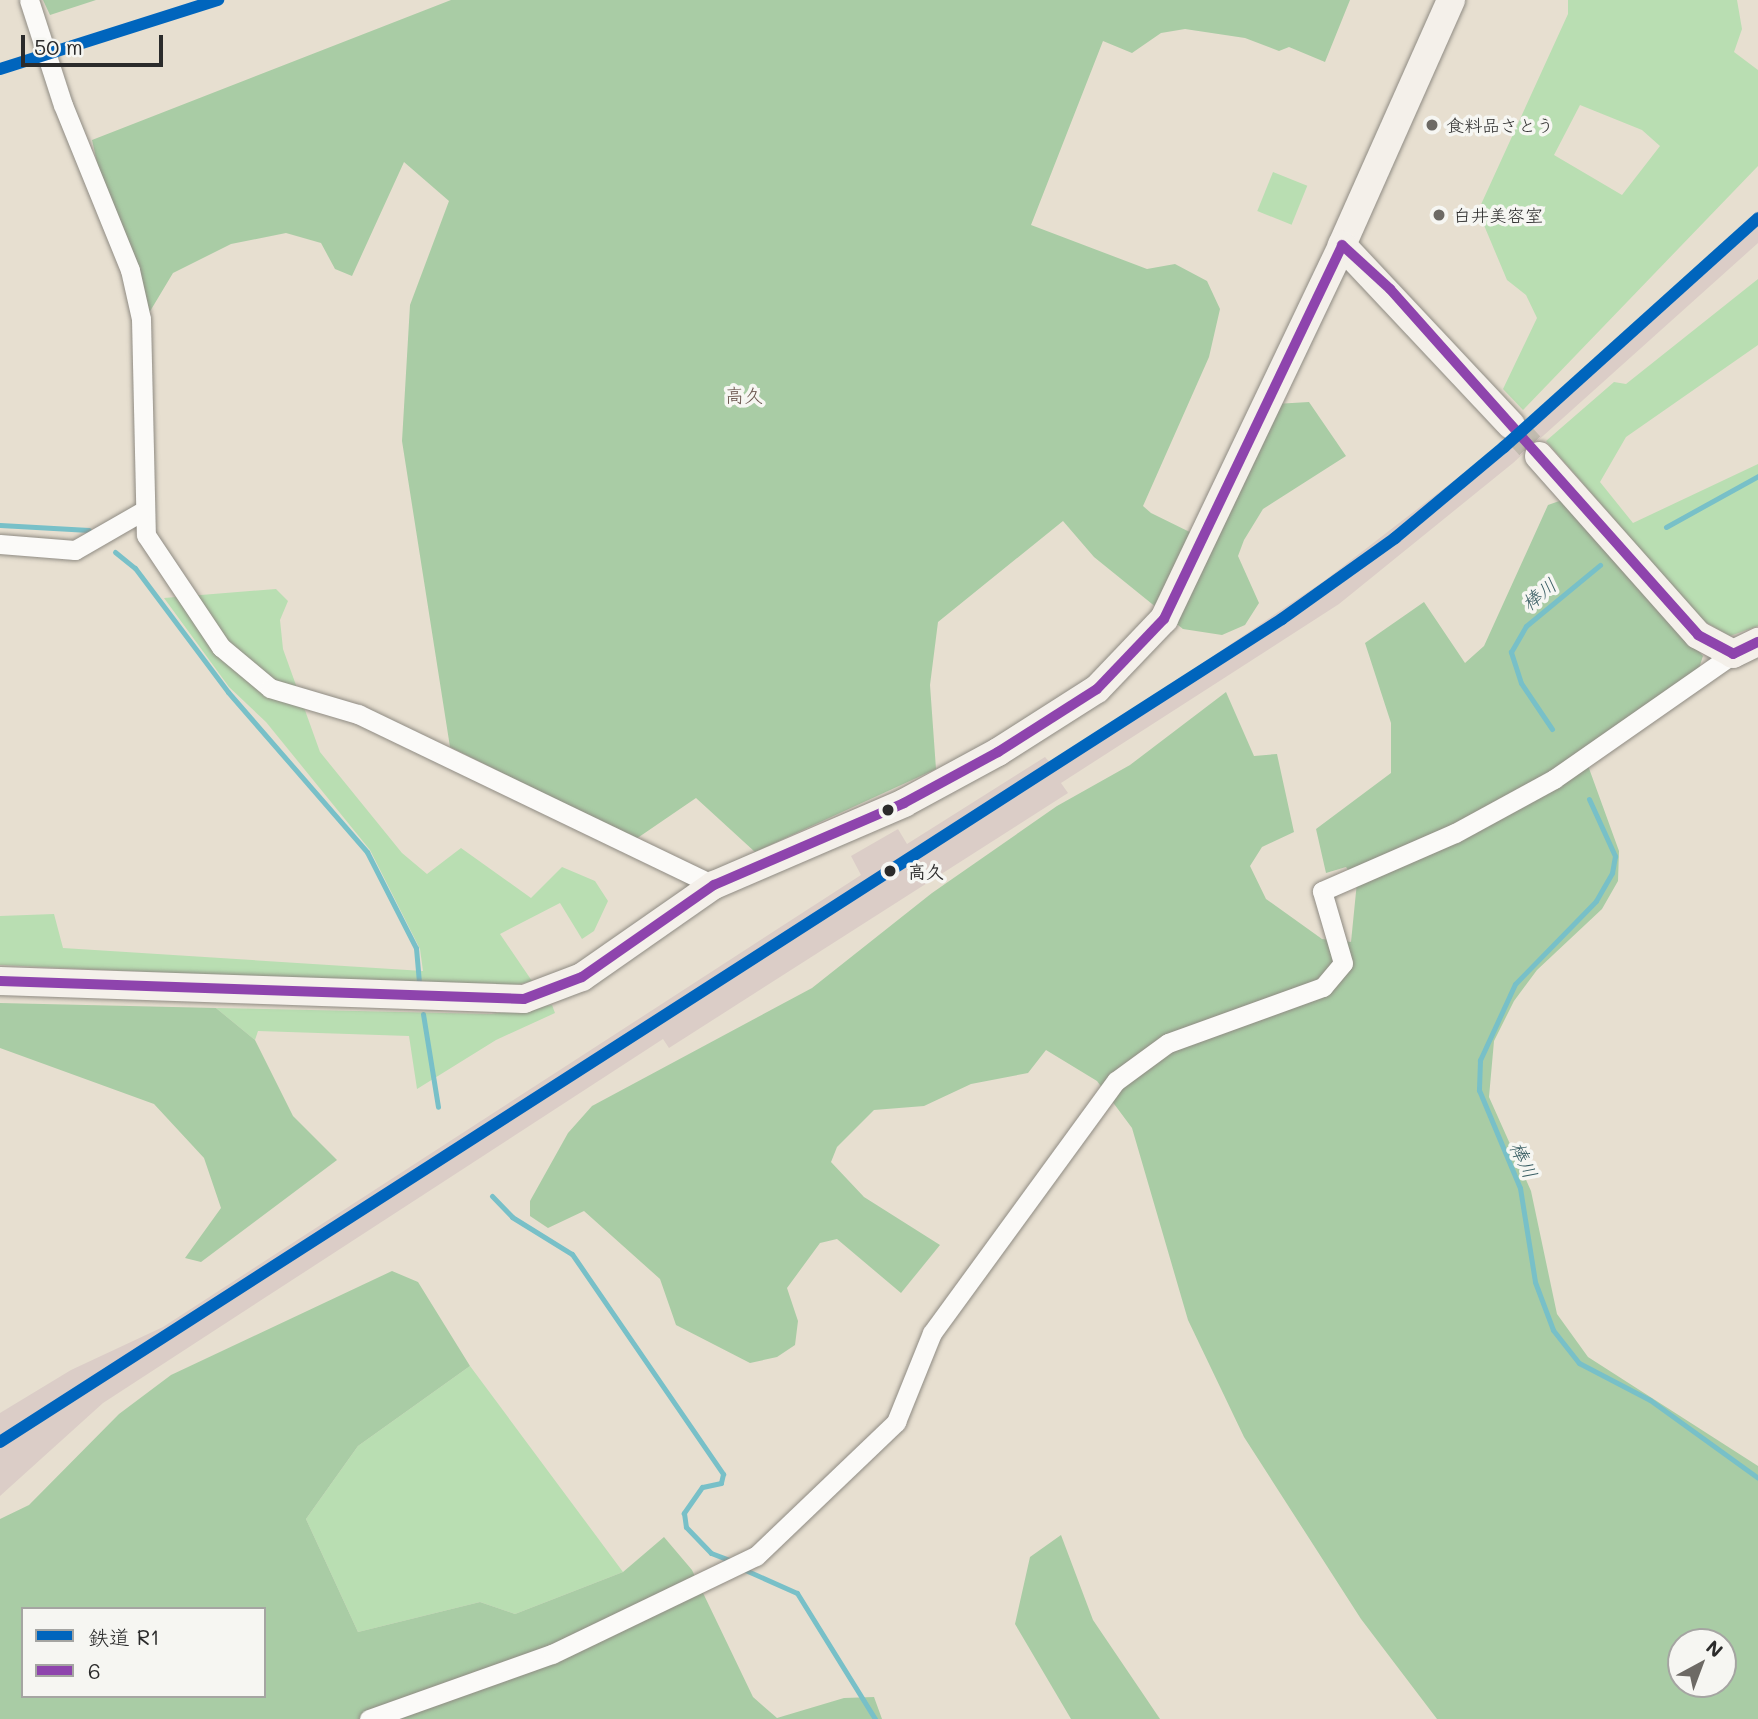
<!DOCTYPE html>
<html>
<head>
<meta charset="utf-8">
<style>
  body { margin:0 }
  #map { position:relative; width:1758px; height:1719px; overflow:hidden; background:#e7dfd0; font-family:Mali,"Klee One",sans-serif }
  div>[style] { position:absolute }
  .industrial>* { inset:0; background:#dbcdc7 }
  .green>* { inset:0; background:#b9deb2; transform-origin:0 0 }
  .forest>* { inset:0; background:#a9cca5 }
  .stream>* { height:5px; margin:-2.5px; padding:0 2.5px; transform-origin:2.5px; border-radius:2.5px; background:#78c0c8 }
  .secondary-tunnel>* { height:28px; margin-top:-14px; transform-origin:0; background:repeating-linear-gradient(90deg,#c1bbaf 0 28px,transparent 0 42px) }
  .roads { filter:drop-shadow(0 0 2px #8f8b83) drop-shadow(0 0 2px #8f8b83) }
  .street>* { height:19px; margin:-9.5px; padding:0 9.5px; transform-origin:9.5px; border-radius:9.5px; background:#fbfaf8 }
  .secondary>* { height:28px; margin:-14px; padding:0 14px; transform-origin:14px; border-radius:14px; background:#f4f0ea }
  .bus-1>* { height:10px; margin:-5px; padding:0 5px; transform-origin:5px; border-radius:5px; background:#8e44ad }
  .rail-1>* { height:12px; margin:-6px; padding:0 6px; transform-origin:6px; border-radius:6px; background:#0065bd }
  .dots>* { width:19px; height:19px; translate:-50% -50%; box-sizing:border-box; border:4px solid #f6f6f2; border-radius:50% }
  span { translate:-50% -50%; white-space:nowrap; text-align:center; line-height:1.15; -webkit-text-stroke:7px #f6f6f2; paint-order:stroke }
  .poi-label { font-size:18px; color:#2b2b2b }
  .left { translate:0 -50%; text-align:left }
  .stop-label { font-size:18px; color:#2b2b2b; font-weight:700 }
  .neighbourhood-label { font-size:19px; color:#6a554e }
  .water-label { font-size:19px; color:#355b61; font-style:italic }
  .legend { position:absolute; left:21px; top:1607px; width:245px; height:91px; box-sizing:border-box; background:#f6f6f2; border:2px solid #a5a5a2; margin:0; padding:9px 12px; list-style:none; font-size:21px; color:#2b2b2b }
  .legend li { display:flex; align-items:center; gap:14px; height:35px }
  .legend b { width:35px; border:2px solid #a5a5a2 }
  .north { position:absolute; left:1667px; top:1628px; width:70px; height:70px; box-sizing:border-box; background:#f6f6f2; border:2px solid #a5a5a2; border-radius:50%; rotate:41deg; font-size:19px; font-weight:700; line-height:28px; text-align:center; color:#2b2b2b }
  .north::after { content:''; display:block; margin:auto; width:24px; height:32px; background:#6d6a65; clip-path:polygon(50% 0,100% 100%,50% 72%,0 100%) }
  .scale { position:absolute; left:21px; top:35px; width:142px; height:32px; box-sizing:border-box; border:4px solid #2b2b2b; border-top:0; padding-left:9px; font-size:21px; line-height:24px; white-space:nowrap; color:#2b2b2b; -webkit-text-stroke:5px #f6f6f2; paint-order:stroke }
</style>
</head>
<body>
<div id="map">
  <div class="industrial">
    <i style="clip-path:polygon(1758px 212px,1758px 243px,1513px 463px,1339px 604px,1061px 783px,1068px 793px,669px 1048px,663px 1039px,103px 1403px,0 1496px,0 1413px,71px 1370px,163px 1327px,861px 875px,851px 856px,898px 829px,907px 844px,1045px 757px,1052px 765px,1324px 581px,1499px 446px)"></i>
  </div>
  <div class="green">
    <i style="clip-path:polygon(evenodd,1568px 0,1737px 0,1742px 29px,1734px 52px,1758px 70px,1758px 166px,1523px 410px,1503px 389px,1537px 318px,1526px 295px,1507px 280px,1478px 211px,1568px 14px,1568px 0,1580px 105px,1642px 130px,1660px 146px,1622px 195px,1554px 155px,1580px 105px)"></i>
    <i style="left:1273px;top:172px;width:37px;height:42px;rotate:22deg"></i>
    <i style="clip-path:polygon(1758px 279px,1758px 345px,1626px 437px,1600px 482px,1633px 523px,1758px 464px,1758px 626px,1730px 636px,1702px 620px,1546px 441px,1614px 382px,1626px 384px)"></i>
    <i style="clip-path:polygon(276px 589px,288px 601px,280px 620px,283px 649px,320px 752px,402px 853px,427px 874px,461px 848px,531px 898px,562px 867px,595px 881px,608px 901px,594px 931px,582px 939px,560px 903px,500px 934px,532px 981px,500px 989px,0 965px,0 916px,54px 914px,63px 948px,423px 971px,420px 949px,370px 850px,266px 722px,229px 687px,164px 598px)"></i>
    <i style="clip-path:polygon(552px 1005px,555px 1013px,496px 1040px,417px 1089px,409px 1036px,258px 1031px,255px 1040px,216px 1008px,491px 1014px)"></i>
    <i style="clip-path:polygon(470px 1366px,623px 1572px,515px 1614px,480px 1602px,358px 1632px,306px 1519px,358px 1446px)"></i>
  </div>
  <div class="forest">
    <i style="clip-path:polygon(43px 0,96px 0,50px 15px)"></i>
    <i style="clip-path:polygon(451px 0,1350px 0,1325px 62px,1289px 47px,1279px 51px,1245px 38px,1185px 29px,1161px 33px,1132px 53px,1103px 41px,1031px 225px,1147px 269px,1175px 264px,1207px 281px,1220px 309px,1209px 357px,1143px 506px,1151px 513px,1208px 541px,1275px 404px,1309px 402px,1346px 456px,1263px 509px,1244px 540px,1238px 556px,1259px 603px,1245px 625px,1222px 635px,1183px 629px,1094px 557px,1063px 521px,938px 622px,930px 685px,936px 769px,755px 852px,696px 798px,636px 839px,450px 747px,402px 441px,410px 305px,449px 201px,404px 162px,352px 276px,335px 269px,321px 243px,286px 233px,231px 244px,173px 273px,149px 313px,124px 284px,92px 140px)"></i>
    <i style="clip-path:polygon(evenodd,1565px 499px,1703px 656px,1697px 674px,1582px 749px,1619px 851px,1618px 881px,1602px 909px,1537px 970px,1514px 1001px,1494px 1041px,1489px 1097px,1531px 1191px,1557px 1314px,1588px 1357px,1758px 1466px,1758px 1719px,1437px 1719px,1361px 1619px,1244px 1437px,1188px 1320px,1132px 1128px,1097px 1081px,1046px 1050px,1028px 1073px,971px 1084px,924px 1106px,874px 1110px,837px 1147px,831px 1162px,864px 1197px,940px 1245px,901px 1293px,837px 1239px,820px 1243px,787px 1288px,798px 1321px,795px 1345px,777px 1357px,750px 1363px,676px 1325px,660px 1279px,584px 1211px,548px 1228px,530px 1216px,530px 1201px,568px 1133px,592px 1106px,812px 988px,932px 893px,1057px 806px,1130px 765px,1226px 692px,1254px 756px,1277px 754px,1294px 832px,1262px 847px,1250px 866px,1266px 899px,1322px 939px,1351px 942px,1357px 882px,1346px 867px,1326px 873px,1316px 829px,1391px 773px,1391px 723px,1365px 643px,1424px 602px,1465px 663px,1484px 646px,1548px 505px,1565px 499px,1681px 1642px,1723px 1642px,1723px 1684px,1681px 1684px,1681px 1642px)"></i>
    <i style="clip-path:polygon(0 1003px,216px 1008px,255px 1040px,293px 1116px,337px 1160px,201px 1262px,185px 1258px,221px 1208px,204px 1158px,154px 1104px,0 1048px)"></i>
    <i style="clip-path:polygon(evenodd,392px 1271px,418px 1282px,470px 1366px,358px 1446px,306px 1519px,358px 1632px,480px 1602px,515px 1614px,623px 1572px,664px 1537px,692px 1570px,753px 1697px,777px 1718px,844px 1698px,874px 1697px,882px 1719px,0 1719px,0 1519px,29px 1505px,119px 1414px,171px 1375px,392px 1271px,23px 1609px,264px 1609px,264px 1696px,23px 1696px,23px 1609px)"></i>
    <i style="clip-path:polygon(1061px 1535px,1093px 1620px,1160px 1719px,1071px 1719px,1015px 1624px,1030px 1557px)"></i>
  </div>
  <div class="stream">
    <i style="left:0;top:525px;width:89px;rotate:3.2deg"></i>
    <i style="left:1666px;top:527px;width:105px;rotate:-29deg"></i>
    <i style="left:115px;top:552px;width:26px;rotate:39deg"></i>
    <i style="left:135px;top:568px;width:155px;rotate:53.1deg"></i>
    <i style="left:228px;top:692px;width:212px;rotate:49deg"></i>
    <i style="left:367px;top:852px;width:108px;rotate:63deg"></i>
    <i style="left:416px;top:948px;width:32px;rotate:85deg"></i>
    <i style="left:1552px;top:729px;width:55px;rotate:-124deg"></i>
    <i style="left:1521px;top:683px;width:33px;rotate:-108deg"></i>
    <i style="left:1511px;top:652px;width:30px;rotate:-60deg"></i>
    <i style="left:1526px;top:626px;width:96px;rotate:-39.5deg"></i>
    <i style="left:1589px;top:799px;width:63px;rotate:65.5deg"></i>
    <i style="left:1615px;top:856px;width:17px;rotate:100deg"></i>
    <i style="left:1612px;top:873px;width:32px;rotate:120deg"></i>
    <i style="left:1596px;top:901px;width:116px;rotate:134.3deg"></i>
    <i style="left:1515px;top:984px;width:84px;rotate:114.7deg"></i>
    <i style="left:1480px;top:1060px;width:30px;rotate:92deg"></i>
    <i style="left:1479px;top:1090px;width:106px;rotate:67.3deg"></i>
    <i style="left:1520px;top:1188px;width:95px;rotate:80.9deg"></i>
    <i style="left:1535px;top:1282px;width:51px;rotate:69.4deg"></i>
    <i style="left:1553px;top:1330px;width:42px;rotate:51.8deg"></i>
    <i style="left:1579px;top:1363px;width:80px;rotate:27.5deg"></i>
    <i style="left:1650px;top:1400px;width:133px;rotate:35.8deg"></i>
    <i style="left:423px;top:1014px;width:94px;rotate:80.8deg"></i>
    <i style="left:492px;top:1196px;width:29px;rotate:46deg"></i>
    <i style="left:512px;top:1217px;width:70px;rotate:31.7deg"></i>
    <i style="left:572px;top:1254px;width:267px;rotate:55.5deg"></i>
    <i style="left:723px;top:1474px;width:9px;rotate:103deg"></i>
    <i style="left:721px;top:1483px;width:19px;rotate:168deg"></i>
    <i style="left:702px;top:1487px;width:32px;rotate:125deg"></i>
    <i style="left:684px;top:1513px;width:14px;rotate:82deg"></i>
    <i style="left:686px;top:1527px;width:36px;rotate:46deg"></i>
    <i style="left:711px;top:1553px;width:22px;rotate:21deg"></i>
    <i style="left:743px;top:1569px;width:59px;rotate:24deg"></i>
    <i style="left:797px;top:1593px;width:148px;rotate:58.2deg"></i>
  </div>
  <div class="secondary-tunnel">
    <i style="left:1511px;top:425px;width:42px;rotate:47.9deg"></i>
  </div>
  <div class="roads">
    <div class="street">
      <i style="left:29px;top:0;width:110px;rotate:72.1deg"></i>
      <i style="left:63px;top:105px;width:178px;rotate:67.9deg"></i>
      <i style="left:130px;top:270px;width:50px;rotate:77.3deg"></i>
      <i style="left:141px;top:319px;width:216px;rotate:88.7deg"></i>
      <i style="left:146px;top:535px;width:135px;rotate:56.2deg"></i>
      <i style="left:221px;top:647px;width:64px;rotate:39.9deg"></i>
      <i style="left:270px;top:688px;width:92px;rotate:16.5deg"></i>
      <i style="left:358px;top:714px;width:395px;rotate:25.7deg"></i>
      <i style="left:0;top:544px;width:75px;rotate:4.6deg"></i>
      <i style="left:75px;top:550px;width:76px;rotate:-29.9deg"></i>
      <i style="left:369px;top:1719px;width:194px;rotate:-19.6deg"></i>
      <i style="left:552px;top:1654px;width:226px;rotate:-25.7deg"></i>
      <i style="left:756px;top:1556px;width:194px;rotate:-43.7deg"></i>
      <i style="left:896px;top:1422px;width:96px;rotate:-68deg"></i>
      <i style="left:932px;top:1333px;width:312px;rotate:-53.9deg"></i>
      <i style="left:1116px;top:1081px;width:64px;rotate:-36.2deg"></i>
      <i style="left:1168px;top:1043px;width:165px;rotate:-19.9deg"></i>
      <i style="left:1323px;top:987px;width:31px;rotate:-50deg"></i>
      <i style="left:1343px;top:963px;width:75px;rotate:-106.3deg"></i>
      <i style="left:1322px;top:891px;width:145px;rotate:-23.6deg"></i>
      <i style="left:1455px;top:833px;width:113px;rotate:-28.6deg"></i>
      <i style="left:1554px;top:779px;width:218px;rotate:-34.9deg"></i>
    </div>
    <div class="secondary">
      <i style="left:1342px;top:245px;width:268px;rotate:-66deg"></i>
      <i style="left:1539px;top:456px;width:239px;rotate:48.4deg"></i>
      <i style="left:1698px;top:635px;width:40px;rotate:28deg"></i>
      <i style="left:1733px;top:654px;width:28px;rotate:-26deg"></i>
      <i style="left:0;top:981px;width:524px;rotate:1.97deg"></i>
      <i style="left:524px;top:999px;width:62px;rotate:-20.8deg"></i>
      <i style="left:582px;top:977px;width:161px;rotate:-34.9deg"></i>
      <i style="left:714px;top:885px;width:207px;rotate:-23.3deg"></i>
      <i style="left:904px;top:803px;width:107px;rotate:-28.5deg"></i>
      <i style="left:998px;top:752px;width:117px;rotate:-32.5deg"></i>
      <i style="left:1097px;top:689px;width:97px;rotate:-46.3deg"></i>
      <i style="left:1164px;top:619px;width:414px;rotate:-64.5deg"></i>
      <i style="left:1342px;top:245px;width:247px;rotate:46.8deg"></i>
    </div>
  </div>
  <div class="bus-1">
    <i style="left:0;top:981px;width:524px;rotate:1.97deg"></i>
    <i style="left:524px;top:999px;width:62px;rotate:-20.8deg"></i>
    <i style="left:582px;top:977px;width:161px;rotate:-34.9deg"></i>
    <i style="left:714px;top:885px;width:207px;rotate:-23.3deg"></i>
    <i style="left:904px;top:803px;width:107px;rotate:-28.5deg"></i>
    <i style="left:998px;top:752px;width:117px;rotate:-32.5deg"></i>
    <i style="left:1097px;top:689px;width:97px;rotate:-46.3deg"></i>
    <i style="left:1164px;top:619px;width:414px;rotate:-64.5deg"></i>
    <i style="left:1342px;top:245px;width:65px;rotate:42.5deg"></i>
    <i style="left:1390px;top:289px;width:463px;rotate:48.3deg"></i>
    <i style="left:1698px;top:635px;width:40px;rotate:28deg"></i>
    <i style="left:1733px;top:654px;width:28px;rotate:-26deg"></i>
  </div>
  <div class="rail-1">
    <i style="left:0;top:69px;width:229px;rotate:-17.6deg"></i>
    <i style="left:0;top:1442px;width:1523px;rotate:-32.7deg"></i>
    <i style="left:1282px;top:619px;width:139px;rotate:-35.6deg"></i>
    <i style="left:1395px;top:538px;width:142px;rotate:-39.9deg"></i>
    <i style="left:1504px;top:447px;width:342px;rotate:-42deg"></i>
  </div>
  <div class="dots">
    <i style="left:1432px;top:125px;background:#6d6a65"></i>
    <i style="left:1439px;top:215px;background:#6d6a65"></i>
    <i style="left:888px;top:810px;background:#2b2b2b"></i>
    <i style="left:890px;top:871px;background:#2b2b2b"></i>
  </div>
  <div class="poi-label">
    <span class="left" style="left:1446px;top:125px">食料品さとう</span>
    <span class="left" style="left:1453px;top:215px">白井美容室</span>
  </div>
  <div class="stop-label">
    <span class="left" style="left:908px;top:871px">高久</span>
  </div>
  <div class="neighbourhood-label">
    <span style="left:744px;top:395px">高久</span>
  </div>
  <div class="water-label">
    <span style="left:1539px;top:594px;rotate:-39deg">棒川</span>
    <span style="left:1524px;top:1160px;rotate:65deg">棒川</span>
  </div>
  <ul class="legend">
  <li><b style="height:9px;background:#0065bd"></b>鉄道 R1</li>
  <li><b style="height:9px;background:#8e44ad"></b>6</li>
  </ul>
  <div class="north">N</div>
  <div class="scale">50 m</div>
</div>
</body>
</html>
